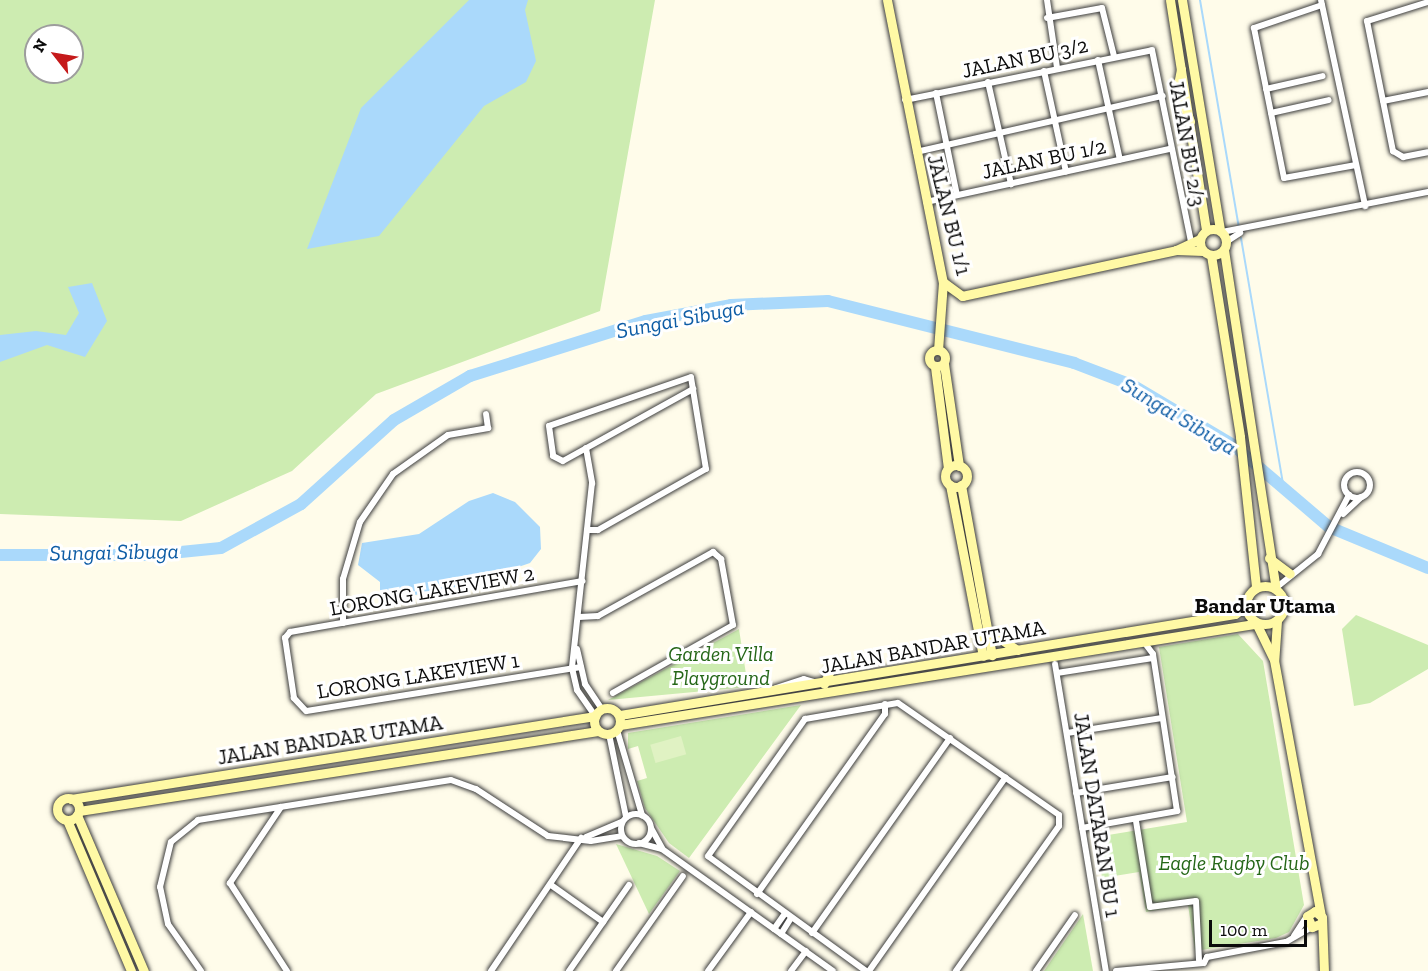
<!DOCTYPE html>
<html>
<head>
<meta charset="utf-8">
<style>
  body { margin:0 }
  #map { position:relative; width:1428px; height:971px; overflow:hidden; background:#fffcea; font-family:"Zilla Slab",serif }
  div>[style] { position:absolute }
  .green>* { inset:0; background:#cdecb1 }
  .pitch>* { inset:0; background:#e0f2c3; transform-origin:0 0 }
  .water>* { inset:0; background:#aad9fb }
  .stream>* { height:2px; margin:-1px; padding:0 1px; transform-origin:1px; border-radius:1px; background:#aad9fb }
  .river>* { height:12px; margin:-6px; padding:0 6px; transform-origin:6px; border-radius:6px; background:#aad9fb }
  .roads { filter:drop-shadow(0 0 2px #3e3e3e) drop-shadow(0 0 2px #3e3e3e) }
  .street>* { height:6px; margin:-3px; padding:0 3px; transform-origin:3px; border-radius:3px; background:#fff }
  .street>.ring { margin:-3px; padding:0; box-sizing:content-box; background:none; border:6px solid #fff; border-radius:50% }
  .secondary>* { height:9px; margin:-4.5px; padding:0 4.5px; transform-origin:4.5px; border-radius:4.5px; background:#fff9a5 }
  .secondary>.ring { margin:-4.5px; padding:0; box-sizing:content-box; background:none; border:9px solid #fff9a5; border-radius:50% }
  span { translate:-50% -50%; white-space:nowrap; text-align:center; line-height:1.15; -webkit-text-stroke:6px #fff; paint-order:stroke }
  .street-label { font-size:21px; color:#0b0b0b }
  .park-label { font-size:21px; color:#256718; font-style:italic }
  .water-label { font-size:22px; color:#0d5ca5; font-style:italic }
  .neighbourhood-label { font-size:22px; color:#0b0b0b; font-weight:700 }
  .north { position:absolute; left:24px; top:24px; width:60px; height:60px; box-sizing:border-box; background:#fff; border:2px solid #9d9d9d; border-radius:50%; rotate:301deg; font-size:16px; font-weight:700; line-height:24px; text-align:center; color:#0b0b0b }
  .north::after { content:''; display:block; margin:auto; width:21px; height:27px; background:#c51a1b; clip-path:polygon(50% 0,100% 100%,50% 72%,0 100%) }
  .scale { position:absolute; left:1209px; top:920px; width:98px; height:27px; box-sizing:border-box; border:3px solid #0b0b0b; border-top:0; padding-left:8px; font-size:18px; line-height:21px; white-space:nowrap; color:#0b0b0b; -webkit-text-stroke:4px #fff; paint-order:stroke }
</style>
</head>
<body>
<div id="map">
  <div class="green">
    <i style="clip-path:polygon(evenodd,0 0,655px 0,600px 311px,376px 394px,292px 471px,181px 521px,0 514px,0 0,36px 36px,72px 36px,72px 72px,36px 72px,36px 36px)"></i>
    <i style="clip-path:polygon(1356px 615px,1428px 645px,1428px 669px,1370px 703px,1354px 706px,1342px 629px)"></i>
    <i style="clip-path:polygon(739px 629px,748px 687px,608px 700px)"></i>
    <i style="clip-path:polygon(1238px 634px,1263px 661px,1304px 905px,1289px 932px,1276px 938px,1195px 951px,1188px 905px,1146px 912px,1139px 872px,1102px 878px,1096px 837px,1187px 822px,1159px 647px)"></i>
    <i style="clip-path:polygon(801px 705px,689px 858px,669px 843px,645px 808px,637px 781px,647px 778px,638px 746px,628px 749px,628px 733px)"></i>
    <i style="clip-path:polygon(616px 844px,657px 856px,680px 871px,649px 914px)"></i>
    <i style="clip-path:polygon(1083px 914px,1093px 971px,1044px 971px)"></i>
  </div>
  <div class="pitch">
    <i style="left:681px;top:736px;width:19px;height:32px;rotate:74deg"></i>
  </div>
  <div class="water">
    <i style="clip-path:polygon(469px 0,528px 0,525px 10px,536px 61px,526px 82px,484px 106px,379px 236px,307px 249px,361px 108px)"></i>
    <i style="clip-path:polygon(92px 283px,107px 321px,85px 357px,47px 345px,0 362px,0 335px,36px 331px,66px 335px,79px 313px,68px 287px)"></i>
    <i style="clip-path:polygon(493px 493px,515px 502px,540px 527px,541px 549px,530px 563px,466px 585px,380px 602px,380px 582px,358px 565px,362px 543px,419px 534px,469px 501px)"></i>
  </div>
  <div class="stream">
    <i style="left:1200px;top:0;width:230px;rotate:80.3deg"></i>
    <i style="left:1241px;top:238px;width:256px;rotate:80.3deg"></i>
  </div>
  <div class="river">
    <i style="left:0;top:555px;width:151px"></i>
    <i style="left:151px;top:555px;width:70px;rotate:-5.7deg"></i>
    <i style="left:221px;top:548px;width:91px;rotate:-28.8deg"></i>
    <i style="left:301px;top:504px;width:125px;rotate:-42.1deg"></i>
    <i style="left:394px;top:420px;width:88px;rotate:-30.1deg"></i>
    <i style="left:470px;top:376px;width:184px;rotate:-17.4deg"></i>
    <i style="left:646px;top:321px;width:86px;rotate:-10.7deg"></i>
    <i style="left:731px;top:305px;width:97px;rotate:-2.4deg"></i>
    <i style="left:828px;top:301px;width:254px;rotate:14.1deg"></i>
    <i style="left:1074px;top:363px;width:62px;rotate:20.8deg"></i>
    <i style="left:1132px;top:385px;width:117px;rotate:30.7deg"></i>
    <i style="left:1233px;top:445px;width:126px;rotate:40.5deg"></i>
    <i style="left:1329px;top:527px;width:107px;rotate:22.5deg"></i>
  </div>
  <div class="roads">
    <div class="street">
      <i style="left:1047px;top:0;width:69px;rotate:81.6deg"></i>
      <i style="left:1321px;top:0;width:211px;rotate:77.9deg"></i>
      <i style="left:1428px;top:2px;width:64px;rotate:162.7deg"></i>
      <i style="left:1367px;top:21px;width:133px;rotate:78.7deg"></i>
      <i style="left:1393px;top:151px;width:12px;rotate:31deg"></i>
      <i style="left:1403px;top:157px;width:25px;rotate:-11deg"></i>
      <i style="left:1322px;top:5px;width:72px;rotate:161.3deg"></i>
      <i style="left:1254px;top:28px;width:153px;rotate:78.7deg"></i>
      <i style="left:1284px;top:178px;width:73px;rotate:-10.2deg"></i>
      <i style="left:1047px;top:18px;width:56px;rotate:-10.3deg"></i>
      <i style="left:1102px;top:8px;width:49px;rotate:76deg"></i>
      <i style="left:1098px;top:60px;width:102px;rotate:77.6deg"></i>
      <i style="left:1044px;top:71px;width:103px;rotate:77.7deg"></i>
      <i style="left:988px;top:82px;width:105px;rotate:77.3deg"></i>
      <i style="left:1266px;top:89px;width:58px;rotate:-12.8deg"></i>
      <i style="left:936px;top:93px;width:104px;rotate:78.4deg"></i>
      <i style="left:905px;top:100px;width:252px;rotate:-11.4deg"></i>
      <i style="left:1152px;top:50px;width:196px;rotate:78.5deg"></i>
      <i style="left:1383px;top:101px;width:46px;rotate:-11.3deg"></i>
      <i style="left:1271px;top:113px;width:59px;rotate:-12.6deg"></i>
      <i style="left:916px;top:152px;width:253px;rotate:-12.8deg"></i>
      <i style="left:926px;top:202px;width:249px;rotate:-12.3deg"></i>
      <i style="left:1222px;top:232px;width:210px;rotate:-11deg"></i>
      <i style="left:1226px;top:242px;width:17px;rotate:-33deg"></i>
      <i style="left:586px;top:448px;width:36px;rotate:80deg"></i>
      <i style="left:592px;top:483px;width:186px;rotate:96.2deg"></i>
      <i style="left:572px;top:668px;width:23px;rotate:77deg"></i>
      <i style="left:577px;top:690px;width:32px;rotate:55deg"></i>
      <i class="ring" style="left:1344px;top:472px;width:20px;height:20px"></i>
      <i style="left:1343px;top:514px;width:25px;rotate:-43deg"></i>
      <i style="left:587px;top:530px;width:11px"></i>
      <i style="left:598px;top:530px;width:124px;rotate:-29.5deg"></i>
      <i style="left:706px;top:469px;width:93px;rotate:-99.3deg"></i>
      <i style="left:691px;top:377px;width:150px;rotate:161deg"></i>
      <i style="left:549px;top:426px;width:30px;rotate:82deg"></i>
      <i style="left:553px;top:456px;width:11px;rotate:27deg"></i>
      <i style="left:563px;top:461px;width:149px;rotate:-29deg"></i>
      <i style="left:1277px;top:587px;width:53px;rotate:-38.8deg"></i>
      <i style="left:1318px;top:554px;width:67px;rotate:-62.3deg"></i>
      <i style="left:579px;top:617px;width:19px;rotate:-3deg"></i>
      <i style="left:598px;top:616px;width:132px;rotate:-29.1deg"></i>
      <i style="left:713px;top:552px;width:11px;rotate:41deg"></i>
      <i style="left:721px;top:559px;width:67px;rotate:79.7deg"></i>
      <i style="left:733px;top:625px;width:138px;rotate:150.5deg"></i>
      <i style="left:343px;top:623px;width:44px;rotate:-90deg"></i>
      <i style="left:343px;top:579px;width:59px;rotate:-73.4deg"></i>
      <i style="left:360px;top:522px;width:58px;rotate:-55.5deg"></i>
      <i style="left:393px;top:474px;width:67px;rotate:-35.3deg"></i>
      <i style="left:448px;top:435px;width:41px;rotate:-9.9deg"></i>
      <i style="left:488px;top:428px;width:14px;rotate:-98deg"></i>
      <i style="left:577px;top:649px;width:36px;rotate:77deg"></i>
      <i style="left:585px;top:684px;width:30px;rotate:56deg"></i>
      <i style="left:1055px;top:664px;width:311px;rotate:80.6deg"></i>
      <i style="left:581px;top:667px;width:278px;rotate:170.9deg"></i>
      <i style="left:306px;top:711px;width:18px;rotate:-133deg"></i>
      <i style="left:294px;top:698px;width:61px;rotate:-98.5deg"></i>
      <i style="left:285px;top:638px;width:8px;rotate:-50deg"></i>
      <i style="left:290px;top:632px;width:297px;rotate:-9.9deg"></i>
      <i style="left:1057px;top:673px;width:97px;rotate:-8.9deg"></i>
      <i style="left:776px;top:688px;width:29px;rotate:-18deg"></i>
      <i style="left:804px;top:679px;width:10px;rotate:17deg"></i>
      <i style="left:617px;top:730px;width:89px;rotate:73.6deg"></i>
      <i style="left:1067px;top:733px;width:96px;rotate:-9deg"></i>
      <i style="left:609px;top:734px;width:85px;rotate:78.4deg"></i>
      <i style="left:1076px;top:793px;width:98px;rotate:-9.4deg"></i>
      <i style="left:281px;top:807px;width:92px;rotate:123.9deg"></i>
      <i style="left:230px;top:883px;width:105px;rotate:57.1deg"></i>
      <i class="ring" style="left:621px;top:814px;width:24px;height:24px"></i>
      <i style="left:1136px;top:821px;width:87px;rotate:80.8deg"></i>
      <i style="left:1150px;top:907px;width:46px;rotate:-7.4deg"></i>
      <i style="left:1196px;top:901px;width:59px;rotate:87.1deg"></i>
      <i style="left:651px;top:828px;width:23px;rotate:61deg"></i>
      <i style="left:1082px;top:828px;width:97px;rotate:-10.1deg"></i>
      <i style="left:1177px;top:811px;width:159px;rotate:-98.7deg"></i>
      <i style="left:1153px;top:654px;width:15px;rotate:-127deg"></i>
      <i style="left:586px;top:837px;width:39px;rotate:-23deg"></i>
      <i style="left:639px;top:843px;width:24px;rotate:15deg"></i>
      <i style="left:662px;top:849px;width:210px;rotate:35.5deg"></i>
      <i style="left:551px;top:885px;width:64px;rotate:35.4deg"></i>
      <i style="left:757px;top:894px;width:221px;rotate:-54.6deg"></i>
      <i style="left:885px;top:714px;width:10px;rotate:-90deg"></i>
      <i style="left:774px;top:929px;width:19px;rotate:-55deg"></i>
      <i style="left:812px;top:933px;width:239px;rotate:-54.7deg"></i>
      <i style="left:781px;top:934px;width:19px;rotate:-58deg"></i>
      <i style="left:1294px;top:936px;width:24px;rotate:-57deg"></i>
      <i style="left:201px;top:971px;width:57px;rotate:-125.1deg"></i>
      <i style="left:168px;top:924px;width:38px;rotate:-102deg"></i>
      <i style="left:160px;top:887px;width:46px;rotate:-76.3deg"></i>
      <i style="left:171px;top:842px;width:35px;rotate:-39deg"></i>
      <i style="left:198px;top:820px;width:256px;rotate:-9deg"></i>
      <i style="left:451px;top:780px;width:27px;rotate:20deg"></i>
      <i style="left:476px;top:789px;width:86px;rotate:33.1deg"></i>
      <i style="left:548px;top:836px;width:43px;rotate:6.6deg"></i>
      <i style="left:591px;top:841px;width:31px;rotate:-9deg"></i>
      <i style="left:491px;top:971px;width:161px;rotate:-55.9deg"></i>
      <i style="left:569px;top:971px;width:105px;rotate:-55.1deg"></i>
      <i style="left:616px;top:971px;width:116px;rotate:-54.8deg"></i>
      <i style="left:708px;top:971px;width:73px;rotate:-53.9deg"></i>
      <i style="left:791px;top:971px;width:25px;rotate:-53deg"></i>
      <i style="left:866px;top:971px;width:195px;rotate:-144deg"></i>
      <i style="left:708px;top:856px;width:168px;rotate:-54.7deg"></i>
      <i style="left:805px;top:719px;width:94px;rotate:-9.8deg"></i>
      <i style="left:898px;top:703px;width:196px;rotate:34.8deg"></i>
      <i style="left:1059px;top:815px;width:11px;rotate:90deg"></i>
      <i style="left:1059px;top:826px;width:178px;rotate:125.4deg"></i>
      <i style="left:869px;top:971px;width:237px;rotate:-54.8deg"></i>
      <i style="left:1036px;top:971px;width:68px;rotate:-55.1deg"></i>
      <i style="left:1116px;top:971px;width:88px;rotate:-5.2deg"></i>
      <i style="left:1204px;top:963px;width:7px;rotate:-63deg"></i>
      <i style="left:1207px;top:957px;width:80px;rotate:-10.8deg"></i>
      <i style="left:1286px;top:942px;width:30px;rotate:-30deg"></i>
    </div>
    <div class="secondary">
      <i style="left:887px;top:0;width:288px;rotate:78.8deg"></i>
      <i style="left:943px;top:282px;width:68px;rotate:94.2deg"></i>
      <i style="left:1170px;top:0;width:233px;rotate:81.1deg"></i>
      <i style="left:1182px;top:0;width:233px;rotate:80.6deg"></i>
      <i style="left:1181px;top:69px;width:20px;rotate:101deg"></i>
      <i style="left:1177px;top:89px;width:35px;rotate:68deg"></i>
      <i class="ring" style="left:1200px;top:229px;width:17px;height:17px"></i>
      <i style="left:1176px;top:250px;width:26px;rotate:-25deg"></i>
      <i style="left:1224px;top:250px;width:339px;rotate:81.3deg"></i>
      <i style="left:1211px;top:255px;width:184px;rotate:80.9deg"></i>
      <i style="left:1240px;top:437px;width:151px;rotate:83.9deg"></i>
      <i style="left:943px;top:282px;width:24px;rotate:36deg"></i>
      <i style="left:962px;top:296px;width:219px;rotate:-12.1deg"></i>
      <i style="left:1176px;top:250px;width:27px;rotate:2deg"></i>
      <i class="ring" style="left:929px;top:350px;width:7px;height:7px"></i>
      <i style="left:944px;top:364px;width:103px;rotate:81.6deg"></i>
      <i style="left:935px;top:367px;width:102px;rotate:82.7deg"></i>
      <i class="ring" style="left:945px;top:465px;width:13px;height:13px"></i>
      <i style="left:950px;top:485px;width:174px;rotate:79.1deg"></i>
      <i style="left:961px;top:485px;width:173px;rotate:79.7deg"></i>
      <i style="left:1269px;top:558px;width:26px;rotate:37deg"></i>
      <i class="ring" style="left:1246px;top:586px;width:29px;height:29px"></i>
      <i style="left:1277px;top:621px;width:39px;rotate:94deg"></i>
      <i style="left:1274px;top:660px;width:259px;rotate:79.6deg"></i>
      <i style="left:1257px;top:625px;width:37px;rotate:64deg"></i>
      <i style="left:988px;top:631px;width:35px;rotate:33deg"></i>
      <i style="left:824px;top:684px;width:20px;rotate:-66deg"></i>
      <i class="ring" style="left:594px;top:708px;width:17px;height:17px"></i>
      <i style="left:620px;top:715px;width:623px;rotate:-9.33deg"></i>
      <i style="left:1235px;top:614px;width:17px;rotate:-36deg"></i>
      <i style="left:620px;top:725px;width:642px;rotate:-9.05deg"></i>
      <i class="ring" style="left:57px;top:798px;width:13px;height:13px"></i>
      <i style="left:71px;top:799px;width:531px;rotate:-9deg"></i>
      <i style="left:79px;top:811px;width:525px;rotate:-8.76deg"></i>
      <i style="left:77px;top:815px;width:170px;rotate:66.8deg"></i>
      <i style="left:67px;top:820px;width:164px;rotate:67deg"></i>
      <i style="left:1322px;top:923px;width:11px;rotate:158deg"></i>
      <i style="left:1312px;top:927px;width:12px;rotate:-114deg"></i>
      <i style="left:1307px;top:916px;width:9px;rotate:-32deg"></i>
      <i style="left:1315px;top:911px;width:9px;rotate:41deg"></i>
      <i style="left:1322px;top:917px;width:54px;rotate:87.9deg"></i>
    </div>
  </div>
  <div class="street-label">
    <span style="left:1025px;top:58px;rotate:-12deg">JALAN BU 3/2</span>
    <span style="left:1187px;top:143px;rotate:80deg">JALAN BU 2/3</span>
    <span style="left:1044px;top:159px;rotate:-12deg">JALAN BU 1/2</span>
    <span style="left:949px;top:215px;rotate:76deg">JALAN BU 1/1</span>
    <span style="left:432px;top:591px;rotate:-10deg">LORONG LAKEVIEW 2</span>
    <span style="left:933px;top:647px;rotate:-10deg">JALAN BANDAR UTAMA</span>
    <span style="left:418px;top:676px;rotate:-9deg">LORONG LAKEVIEW 1</span>
    <span style="left:330px;top:740px;rotate:-9deg">JALAN BANDAR UTAMA</span>
    <span style="left:1097px;top:815px;rotate:81deg">JALAN DATARAN BU 1</span>
  </div>
  <div class="park-label">
    <span style="left:721px;top:666px">Garden Villa<br>Playground</span>
    <span style="left:1234px;top:863px">Eagle Rugby Club</span>
  </div>
  <div class="water-label">
    <span style="left:680px;top:319px;rotate:-11deg">Sungai Sibuga</span>
    <span style="left:1179px;top:416px;rotate:31deg">Sungai Sibuga</span>
    <span style="left:114px;top:552px;rotate:-1deg">Sungai Sibuga</span>
  </div>
  <div class="neighbourhood-label">
    <span style="left:1265px;top:606px">Bandar Utama</span>
  </div>
  <div class="north">N</div>
  <div class="scale">100 m</div>
</div>
</body>
</html>
